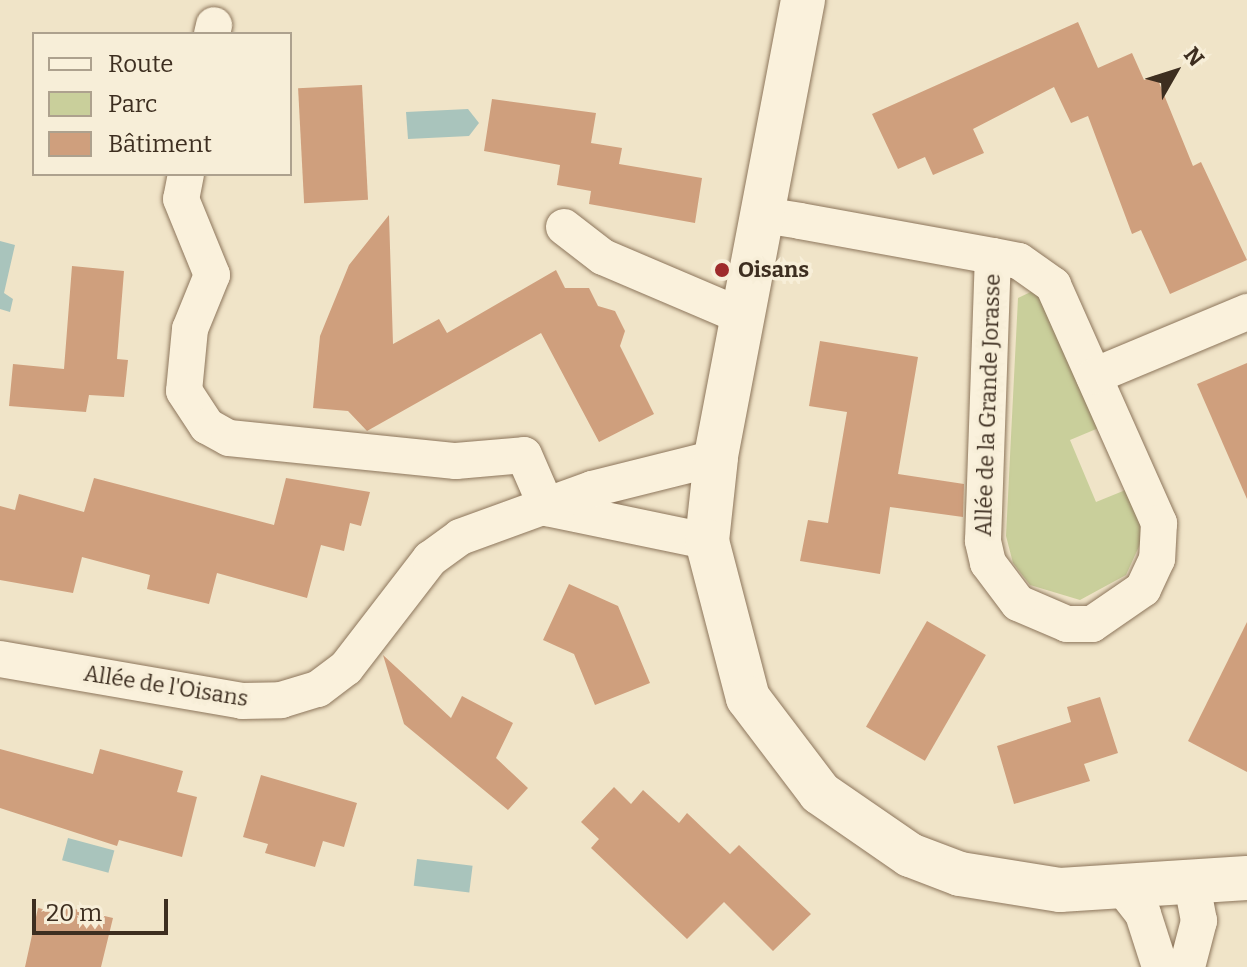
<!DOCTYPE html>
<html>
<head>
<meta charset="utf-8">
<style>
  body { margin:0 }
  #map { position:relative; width:1247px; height:967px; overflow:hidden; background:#f0e4c8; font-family:Bitter,serif }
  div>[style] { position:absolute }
  .green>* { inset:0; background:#c9cf9b }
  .water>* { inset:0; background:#a9c4bc; transform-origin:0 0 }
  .building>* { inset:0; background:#cf9f7d; transform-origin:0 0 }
  .roads { filter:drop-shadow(0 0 2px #8d765c) drop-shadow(0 0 2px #8d765c) }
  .minor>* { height:36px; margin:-18px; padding:0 18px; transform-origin:18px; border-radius:18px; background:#faf1dc }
  .tertiary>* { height:44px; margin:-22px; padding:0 22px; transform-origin:22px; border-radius:22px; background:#faf1dc }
  .dots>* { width:22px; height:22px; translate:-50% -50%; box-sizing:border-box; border:4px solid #f7eed8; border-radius:50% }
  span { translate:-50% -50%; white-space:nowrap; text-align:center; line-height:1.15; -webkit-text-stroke:7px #f7eed8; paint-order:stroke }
  .poi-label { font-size:22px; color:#3d2e20; font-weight:700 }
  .left { translate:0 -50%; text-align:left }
  .street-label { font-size:22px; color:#3d2e20 }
  .legend { position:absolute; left:32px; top:32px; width:260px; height:144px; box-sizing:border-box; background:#f7eed8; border:2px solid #ada18e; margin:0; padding:10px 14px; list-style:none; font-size:24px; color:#3d2e20 }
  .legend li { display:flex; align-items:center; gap:16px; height:40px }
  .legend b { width:40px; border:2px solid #ada18e }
  .north { position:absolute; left:1135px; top:32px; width:80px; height:80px; -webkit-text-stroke:6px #f7eed8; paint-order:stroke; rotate:51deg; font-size:22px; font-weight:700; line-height:32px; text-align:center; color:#3d2e20 }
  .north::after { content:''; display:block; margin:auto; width:28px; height:36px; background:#3d2e20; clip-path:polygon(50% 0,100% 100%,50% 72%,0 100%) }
  .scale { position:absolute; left:32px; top:899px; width:136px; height:36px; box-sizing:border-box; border:4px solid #3d2e20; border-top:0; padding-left:10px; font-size:24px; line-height:28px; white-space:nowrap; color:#3d2e20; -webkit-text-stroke:6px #f7eed8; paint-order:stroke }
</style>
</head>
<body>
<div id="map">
  <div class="green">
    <i style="clip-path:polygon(1039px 288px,1101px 427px,1070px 440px,1096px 502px,1128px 489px,1140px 517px,1141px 542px,1126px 575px,1080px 600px,1030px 585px,1013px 563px,1006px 536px,1018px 298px)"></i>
  </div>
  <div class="water">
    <i style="clip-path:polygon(468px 109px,479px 123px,469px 136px,408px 139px,406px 112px)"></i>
    <i style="clip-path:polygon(0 241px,15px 245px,4px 293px,13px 299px,10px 312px,0 309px)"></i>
    <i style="left:68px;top:838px;width:48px;height:23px;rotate:15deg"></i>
    <i style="left:417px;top:859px;width:56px;height:27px;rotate:7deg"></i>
  </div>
  <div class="building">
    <i style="clip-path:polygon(1078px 22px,1098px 68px,1132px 53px,1144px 80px,1156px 75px,1193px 166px,1201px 162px,1247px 260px,1170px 294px,1141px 230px,1132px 234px,1088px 116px,1071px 123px,1054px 87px,973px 129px,984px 153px,933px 175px,925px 157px,898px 169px,872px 114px)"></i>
    <i style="left:362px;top:85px;width:115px;height:64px;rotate:87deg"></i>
    <i style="clip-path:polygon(492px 99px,596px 113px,591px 143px,622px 148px,619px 164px,702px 178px,695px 223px,589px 204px,591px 191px,557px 185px,560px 165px,484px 151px)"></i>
    <i style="clip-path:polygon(389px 215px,393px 344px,439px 319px,447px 333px,556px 270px,565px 288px,589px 288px,598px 306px,615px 311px,625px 331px,620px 346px,654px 414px,599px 442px,541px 333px,367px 431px,348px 411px,313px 408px,320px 336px,349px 265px)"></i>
    <i style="clip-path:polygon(72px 266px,124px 271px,117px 359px,128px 360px,124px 397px,89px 395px,86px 412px,9px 406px,13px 364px,64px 369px)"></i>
    <i style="clip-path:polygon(820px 341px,918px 357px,898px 474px,964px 484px,963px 517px,890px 507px,880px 574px,800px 561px,808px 520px,828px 523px,847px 412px,809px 406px)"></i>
    <i style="clip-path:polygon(1247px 363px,1247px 499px,1197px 384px)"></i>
    <i style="clip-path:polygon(94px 478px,274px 525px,286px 478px,370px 492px,361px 526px,350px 523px,344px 551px,321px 545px,307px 598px,217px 573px,209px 604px,147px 589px,150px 575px,82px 557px,73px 593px,0 580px,0 506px,15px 510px,19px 494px,84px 512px)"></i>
    <i style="clip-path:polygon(569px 584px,618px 606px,650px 683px,595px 705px,574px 654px,543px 640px)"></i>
    <i style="left:927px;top:621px;width:68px;height:122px;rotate:30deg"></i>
    <i style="clip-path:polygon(1247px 622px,1247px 772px,1188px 741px)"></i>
    <i style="clip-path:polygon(383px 655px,451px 718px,462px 696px,513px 723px,496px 758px,528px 788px,508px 810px,404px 724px)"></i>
    <i style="clip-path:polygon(1100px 697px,1118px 753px,1084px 764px,1090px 781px,1014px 804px,997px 746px,1071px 722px,1067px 707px)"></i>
    <i style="clip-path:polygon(0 749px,93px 774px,100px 749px,183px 771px,177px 792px,197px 797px,182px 857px,119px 840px,117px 846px,0 808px)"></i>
    <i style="clip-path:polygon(261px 775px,357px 803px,344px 847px,323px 841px,315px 867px,265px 853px,268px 844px,243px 837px)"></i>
    <i style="clip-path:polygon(614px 787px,631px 804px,643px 790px,679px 823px,687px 813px,730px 854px,739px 845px,811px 914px,773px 951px,724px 902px,687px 939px,591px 848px,599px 839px,581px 822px)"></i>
    <i style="clip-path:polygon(62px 906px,113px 918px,101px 967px,25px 967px,38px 908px,61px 913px)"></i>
  </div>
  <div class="roads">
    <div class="minor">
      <i style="left:212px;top:34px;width:9px;rotate:-77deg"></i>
      <i style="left:186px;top:174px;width:25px;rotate:101deg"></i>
      <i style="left:181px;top:199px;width:82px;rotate:67.8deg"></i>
      <i style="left:212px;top:275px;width:58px;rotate:112.2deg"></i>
      <i style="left:190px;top:329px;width:62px;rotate:95.5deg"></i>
      <i style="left:184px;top:391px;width:42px;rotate:56.7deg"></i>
      <i style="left:207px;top:426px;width:25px;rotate:29deg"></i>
      <i style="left:229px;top:438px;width:228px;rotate:5.8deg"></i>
      <i style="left:456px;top:461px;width:68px;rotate:-5deg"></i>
      <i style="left:524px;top:455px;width:58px;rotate:66.5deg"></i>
      <i style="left:763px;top:215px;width:37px;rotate:9deg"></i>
      <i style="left:800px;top:221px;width:196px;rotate:10.3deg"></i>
      <i style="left:993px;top:256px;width:26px;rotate:11deg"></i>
      <i style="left:1019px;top:261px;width:42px;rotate:35.2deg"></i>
      <i style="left:1053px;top:285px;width:261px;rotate:66deg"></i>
      <i style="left:1159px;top:523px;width:36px;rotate:93deg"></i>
      <i style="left:1157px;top:559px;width:33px;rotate:115deg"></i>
      <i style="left:1143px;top:589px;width:62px;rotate:145.5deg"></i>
      <i style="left:1092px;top:624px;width:25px;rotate:180deg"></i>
      <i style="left:1067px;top:624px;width:53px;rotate:-156.8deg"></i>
      <i style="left:1018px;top:603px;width:50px;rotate:-126.9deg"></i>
      <i style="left:988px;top:563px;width:23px;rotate:-103deg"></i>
      <i style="left:983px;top:541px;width:285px;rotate:-88deg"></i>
      <i style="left:564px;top:227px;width:49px;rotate:37.6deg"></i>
      <i style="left:603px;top:257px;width:153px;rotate:23.1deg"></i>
      <i style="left:1094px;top:376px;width:166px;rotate:-22.7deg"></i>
      <i style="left:547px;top:508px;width:163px;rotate:11.7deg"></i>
      <i style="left:0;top:659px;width:246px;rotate:9.8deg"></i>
      <i style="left:242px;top:701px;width:39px;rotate:-1deg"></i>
      <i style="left:281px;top:700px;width:39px;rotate:-17deg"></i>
      <i style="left:318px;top:689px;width:35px;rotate:-37deg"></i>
      <i style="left:346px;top:668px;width:138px;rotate:-52.4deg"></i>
      <i style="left:430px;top:559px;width:37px;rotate:-36deg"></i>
      <i style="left:460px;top:537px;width:140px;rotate:-20deg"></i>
      <i style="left:592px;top:489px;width:128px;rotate:-14deg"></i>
      <i style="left:1122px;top:887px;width:34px;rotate:52deg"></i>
      <i style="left:1143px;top:914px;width:56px;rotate:72.2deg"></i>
      <i style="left:1187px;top:967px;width:48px;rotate:-75.4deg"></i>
      <i style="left:1199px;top:921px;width:43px;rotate:-100.8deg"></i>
    </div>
    <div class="tertiary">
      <i style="left:803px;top:0;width:466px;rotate:100.8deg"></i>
      <i style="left:716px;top:458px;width:83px;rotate:96.2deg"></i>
      <i style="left:707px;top:541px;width:162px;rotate:75.4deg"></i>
      <i style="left:748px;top:698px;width:119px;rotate:52.8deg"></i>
      <i style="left:820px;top:793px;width:109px;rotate:34.6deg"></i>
      <i style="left:910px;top:855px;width:53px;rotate:20.8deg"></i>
      <i style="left:960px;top:874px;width:101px;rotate:9.1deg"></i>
      <i style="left:1060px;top:890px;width:187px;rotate:-3.7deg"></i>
    </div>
  </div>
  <div class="dots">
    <i style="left:722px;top:270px;background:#9e2a2b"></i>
  </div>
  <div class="poi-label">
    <span class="left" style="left:738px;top:270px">Oisans</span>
  </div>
  <div class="street-label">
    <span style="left:988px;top:405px;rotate:-88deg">Allée de la Grande Jorasse</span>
    <span style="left:166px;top:686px;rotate:9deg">Allée de l'Oisans</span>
  </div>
  <ul class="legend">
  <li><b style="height:10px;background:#faf1dc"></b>Route</li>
  <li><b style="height:22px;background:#c9cf9b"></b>Parc</li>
  <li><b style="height:22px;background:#cf9f7d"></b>Bâtiment</li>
  </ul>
  <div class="north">N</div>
  <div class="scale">20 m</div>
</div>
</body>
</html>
